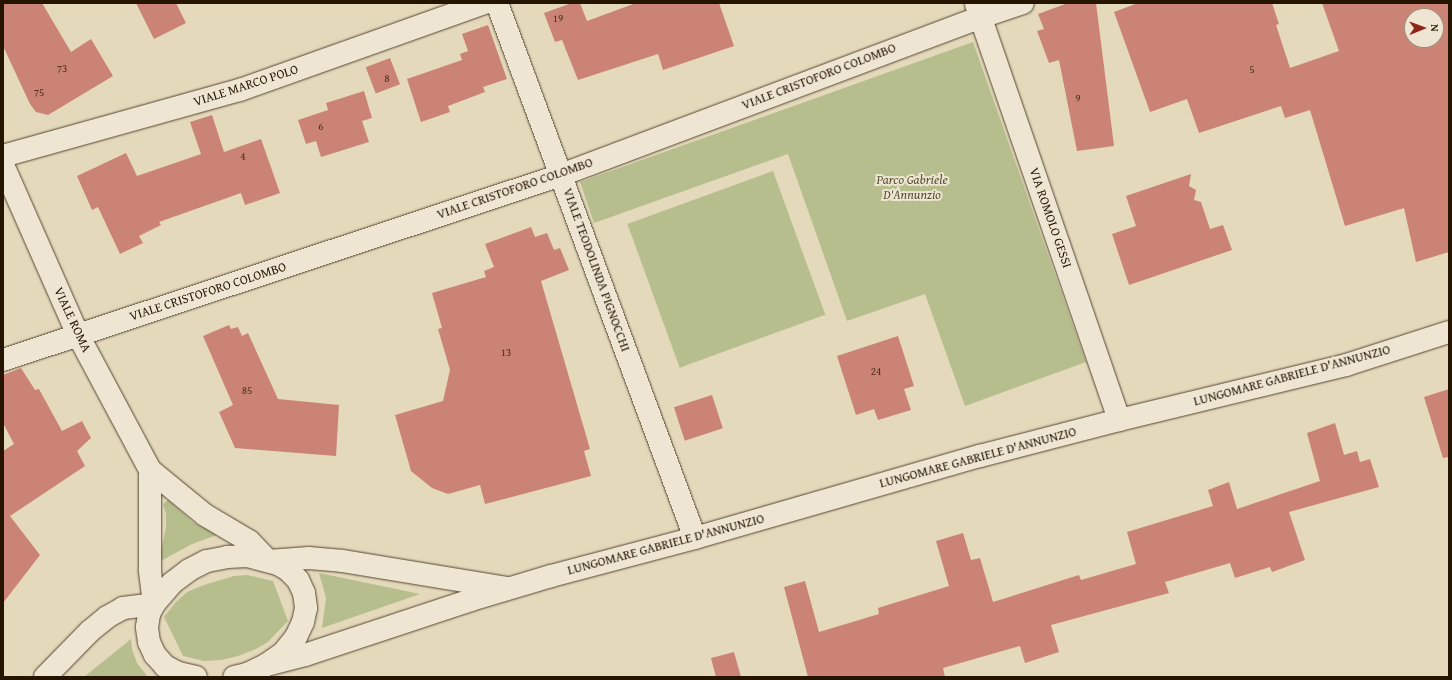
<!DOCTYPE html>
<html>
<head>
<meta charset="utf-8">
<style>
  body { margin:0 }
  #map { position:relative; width:1452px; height:680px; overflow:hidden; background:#e5d9bc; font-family:"Gentium Book Plus",serif }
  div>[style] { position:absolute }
  .green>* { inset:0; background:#b7be8e; transform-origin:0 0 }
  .building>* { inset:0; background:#cb8375; transform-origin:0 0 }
  .roads { filter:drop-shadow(0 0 1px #54452f) drop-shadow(0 0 1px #54452f) }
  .minor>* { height:22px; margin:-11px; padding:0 11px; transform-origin:11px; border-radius:11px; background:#eee6d3 }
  span { translate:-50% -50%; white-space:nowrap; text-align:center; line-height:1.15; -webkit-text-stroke:4px #eee6d3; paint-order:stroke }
  .number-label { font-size:11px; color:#4e301d }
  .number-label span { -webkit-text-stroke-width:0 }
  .street-label { font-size:13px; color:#241400 }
  .park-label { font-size:13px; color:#575032; font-style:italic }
  .frame { position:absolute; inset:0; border:4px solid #241400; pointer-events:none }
  .north { position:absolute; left:1404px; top:8px; width:40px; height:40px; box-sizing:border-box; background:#eee6d3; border:1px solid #9d927f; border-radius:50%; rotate:89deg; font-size:11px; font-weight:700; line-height:16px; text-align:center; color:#241400 }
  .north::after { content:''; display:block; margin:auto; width:14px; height:18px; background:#8f2418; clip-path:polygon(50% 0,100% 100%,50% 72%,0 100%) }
</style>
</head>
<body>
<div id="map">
  <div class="green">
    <i style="clip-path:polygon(973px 42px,1086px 362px,965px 406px,925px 294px,847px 321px,788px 154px,594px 223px,580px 182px)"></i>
    <i style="left:773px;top:171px;width:153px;height:155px;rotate:70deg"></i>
    <i style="clip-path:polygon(168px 500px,194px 523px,217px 535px,192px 544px,159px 562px,166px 527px,166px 514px,163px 504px)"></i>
    <i style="clip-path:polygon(319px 573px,420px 594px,322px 628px,326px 598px)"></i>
    <i style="clip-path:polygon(247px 575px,273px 581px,288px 621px,268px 642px,256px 649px,238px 656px,221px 660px,204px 661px,183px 656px,164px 617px,176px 602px,187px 592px,204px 585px,234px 576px)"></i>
    <i style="clip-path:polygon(131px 639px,132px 649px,137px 663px,148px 677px,84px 677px)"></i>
  </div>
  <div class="building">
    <i style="clip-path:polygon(3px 3px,42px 3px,71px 52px,91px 39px,113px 76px,48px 115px,36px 112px,30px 104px,3px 46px)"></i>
    <i style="clip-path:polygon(136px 3px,176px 3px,186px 23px,154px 39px)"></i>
    <i style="clip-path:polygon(572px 3px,580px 3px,587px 21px,636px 3px,719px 3px,734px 46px,663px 70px,658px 54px,578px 80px,562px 40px,555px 42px,544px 13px)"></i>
    <i style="clip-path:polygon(1068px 3px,1096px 3px,1114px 146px,1077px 151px,1059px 60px,1049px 63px,1037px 31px,1044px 29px,1038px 14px)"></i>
    <i style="clip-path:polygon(evenodd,1138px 3px,1272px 3px,1279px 24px,1276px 25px,1290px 68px,1339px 51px,1322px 3px,1449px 3px,1449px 252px,1416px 262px,1404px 208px,1345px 226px,1310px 110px,1285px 118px,1281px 106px,1199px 133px,1187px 99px,1150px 112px,1114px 12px,1138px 3px,1412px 16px,1436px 16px,1436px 40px,1412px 40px,1412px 16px)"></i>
    <i style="clip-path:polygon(488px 25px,507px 79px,483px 87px,485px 92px,448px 106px,450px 112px,421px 122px,407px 79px,462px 60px,460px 54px,468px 51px,462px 34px)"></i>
    <i style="left:390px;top:58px;width:28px;height:26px;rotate:69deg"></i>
    <i style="clip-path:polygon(364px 91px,372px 118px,362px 121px,369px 142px,321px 157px,316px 141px,306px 144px,298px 120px,328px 110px,326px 103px)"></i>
    <i style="clip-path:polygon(212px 115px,224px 152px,261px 139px,280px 193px,245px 205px,241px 193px,159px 222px,161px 225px,139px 236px,143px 243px,120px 254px,98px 207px,92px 210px,77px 176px,126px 153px,137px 176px,201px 154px,190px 122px)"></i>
    <i style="clip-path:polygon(1191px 174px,1189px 186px,1196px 190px,1194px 200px,1201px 202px,1210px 229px,1223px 225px,1232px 250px,1129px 285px,1112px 234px,1136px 226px,1126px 196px)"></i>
    <i style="clip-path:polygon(531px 227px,535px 237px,547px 233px,554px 250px,560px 248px,569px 270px,541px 281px,590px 449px,584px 451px,591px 476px,485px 504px,480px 485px,448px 494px,432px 488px,411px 471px,395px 415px,443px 401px,450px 370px,438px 329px,442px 328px,432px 293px,486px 277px,484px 271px,494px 267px,485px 244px)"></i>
    <i style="clip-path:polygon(229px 325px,231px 329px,238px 327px,242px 336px,248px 333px,278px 399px,339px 405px,336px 456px,235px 448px,219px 412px,233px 405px,203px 336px)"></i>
    <i style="clip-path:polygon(898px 336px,914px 386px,904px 389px,911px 410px,878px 420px,874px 409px,856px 415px,837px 356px)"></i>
    <i style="clip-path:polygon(21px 368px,35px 390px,39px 389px,62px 431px,82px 421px,91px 438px,77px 451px,85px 466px,10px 516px,40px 555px,3px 603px,3px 451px,14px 444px,3px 423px,3px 375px)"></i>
    <i style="clip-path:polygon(1449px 389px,1449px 457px,1443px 458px,1424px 397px)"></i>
    <i style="left:712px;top:395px;width:35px;height:40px;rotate:72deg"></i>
    <i style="clip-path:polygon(1335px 423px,1344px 455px,1357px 451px,1360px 462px,1370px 459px,1379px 487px,1289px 512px,1305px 560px,1272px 572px,1270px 567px,1235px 578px,1230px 563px,1165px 582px,1169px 593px,1051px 625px,1059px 652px,1025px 663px,1020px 646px,943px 668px,945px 677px,808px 677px,784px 587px,805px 581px,819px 632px,879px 614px,878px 608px,949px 586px,936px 541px,963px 533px,971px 560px,980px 558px,993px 602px,1079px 575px,1081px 580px,1136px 564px,1127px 532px,1213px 506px,1208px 490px,1229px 482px,1237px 509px,1320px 481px,1307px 433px)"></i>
    <i style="clip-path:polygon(734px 652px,741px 677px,716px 677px,711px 658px)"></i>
  </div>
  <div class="roads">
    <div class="minor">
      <i style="left:497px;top:3px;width:570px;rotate:69.69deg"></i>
      <i style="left:976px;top:4px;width:440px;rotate:71deg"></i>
      <i style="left:3px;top:156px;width:246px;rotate:-15.6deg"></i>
      <i style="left:240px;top:90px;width:260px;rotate:-19.6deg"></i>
      <i style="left:3px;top:165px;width:186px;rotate:66.2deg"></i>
      <i style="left:78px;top:335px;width:153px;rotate:61.9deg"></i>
      <i style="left:150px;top:470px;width:71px;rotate:39.3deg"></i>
      <i style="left:205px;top:515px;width:51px;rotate:30.6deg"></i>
      <i style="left:249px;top:541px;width:28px;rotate:46deg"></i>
      <i style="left:268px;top:561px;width:41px;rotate:-4.2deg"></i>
      <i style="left:309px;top:558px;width:33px;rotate:5deg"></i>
      <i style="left:342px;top:561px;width:166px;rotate:9.3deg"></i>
      <i style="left:3px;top:360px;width:588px;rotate:-18.34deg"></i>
      <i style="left:561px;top:175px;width:449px;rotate:-20.6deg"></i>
      <i style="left:981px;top:17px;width:44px;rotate:-18.4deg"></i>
      <i style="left:266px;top:665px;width:40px;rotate:-14.4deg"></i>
      <i style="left:305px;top:655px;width:175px;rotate:-18.3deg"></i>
      <i style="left:471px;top:600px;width:84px;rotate:-16.7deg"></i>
      <i style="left:551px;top:576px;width:149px;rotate:-14.8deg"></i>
      <i style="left:695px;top:538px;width:297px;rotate:-16.1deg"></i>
      <i style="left:980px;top:456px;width:144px;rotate:-14.5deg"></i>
      <i style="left:1119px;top:420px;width:234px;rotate:-13.6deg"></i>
      <i style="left:1346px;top:365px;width:108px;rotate:-17.8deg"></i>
      <i style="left:45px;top:677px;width:64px;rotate:-45.6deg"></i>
      <i style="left:90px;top:631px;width:22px;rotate:-39deg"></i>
      <i style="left:107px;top:617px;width:18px;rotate:-29deg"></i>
      <i style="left:123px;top:608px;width:31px;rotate:-7deg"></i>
      <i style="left:154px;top:604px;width:35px;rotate:-97deg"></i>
      <i style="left:150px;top:569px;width:99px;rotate:-90deg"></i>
      <i style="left:196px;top:677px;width:18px;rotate:-167deg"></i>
      <i style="left:178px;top:673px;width:15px;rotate:-152deg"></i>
      <i style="left:165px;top:666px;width:15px;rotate:-132deg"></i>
      <i style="left:155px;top:655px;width:14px;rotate:-115deg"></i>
      <i style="left:149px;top:642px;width:15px;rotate:-98deg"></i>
      <i style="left:147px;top:627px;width:13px;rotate:-81deg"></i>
      <i style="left:149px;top:614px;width:11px;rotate:-63deg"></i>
      <i style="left:154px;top:604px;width:28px;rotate:-49deg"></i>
      <i style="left:172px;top:583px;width:21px;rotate:-37deg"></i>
      <i style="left:189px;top:570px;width:20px;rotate:-27deg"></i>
      <i style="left:207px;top:561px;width:20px;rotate:-11deg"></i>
      <i style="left:227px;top:557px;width:21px;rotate:-3deg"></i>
      <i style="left:248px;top:556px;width:31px;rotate:15deg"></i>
      <i style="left:278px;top:564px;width:12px;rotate:31deg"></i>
      <i style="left:288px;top:570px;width:14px;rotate:45deg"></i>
      <i style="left:298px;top:580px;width:14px;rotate:65deg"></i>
      <i style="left:304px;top:593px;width:15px;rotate:82deg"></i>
      <i style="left:306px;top:608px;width:14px;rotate:102deg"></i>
      <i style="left:303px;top:622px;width:17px;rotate:115deg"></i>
      <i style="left:296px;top:637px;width:21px;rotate:129deg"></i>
      <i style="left:283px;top:653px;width:21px;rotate:145deg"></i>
      <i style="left:266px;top:665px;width:21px;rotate:155deg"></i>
      <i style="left:247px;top:674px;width:13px;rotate:167deg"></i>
    </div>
  </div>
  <div class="number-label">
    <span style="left:558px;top:18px">19</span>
    <span style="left:62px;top:68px">73</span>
    <span style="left:1252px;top:69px">5</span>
    <span style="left:387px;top:78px">8</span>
    <span style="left:39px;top:92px">75</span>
    <span style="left:1078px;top:98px">9</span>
    <span style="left:321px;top:126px">6</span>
    <span style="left:243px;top:156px">4</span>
    <span style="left:506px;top:352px">13</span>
    <span style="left:876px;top:371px">24</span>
    <span style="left:247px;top:390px">85</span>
  </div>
  <div class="street-label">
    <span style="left:819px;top:77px;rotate:-21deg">VIALE CRISTOFORO COLOMBO</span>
    <span style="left:246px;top:86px;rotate:-18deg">VIALE MARCO POLO</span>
    <span style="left:515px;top:189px;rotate:-19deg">VIALE CRISTOFORO COLOMBO</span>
    <span style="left:1050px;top:218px;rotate:71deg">VIA ROMOLO GESSI</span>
    <span style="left:596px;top:270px;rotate:70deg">VIALE TEODOLINDA PIGNOCCHI</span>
    <span style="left:208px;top:292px;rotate:-18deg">VIALE CRISTOFORO COLOMBO</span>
    <span style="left:72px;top:320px;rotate:65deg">VIALE ROMA</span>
    <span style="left:1292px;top:376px;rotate:-15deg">LUNGOMARE GABRIELE D'ANNUNZIO</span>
    <span style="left:978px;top:458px;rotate:-15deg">LUNGOMARE GABRIELE D'ANNUNZIO</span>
    <span style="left:666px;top:545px;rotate:-15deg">LUNGOMARE GABRIELE D'ANNUNZIO</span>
  </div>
  <div class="park-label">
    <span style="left:912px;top:188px">Parco Gabriele<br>D'Annunzio</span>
  </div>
  <div class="frame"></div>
  <div class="north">N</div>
</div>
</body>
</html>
